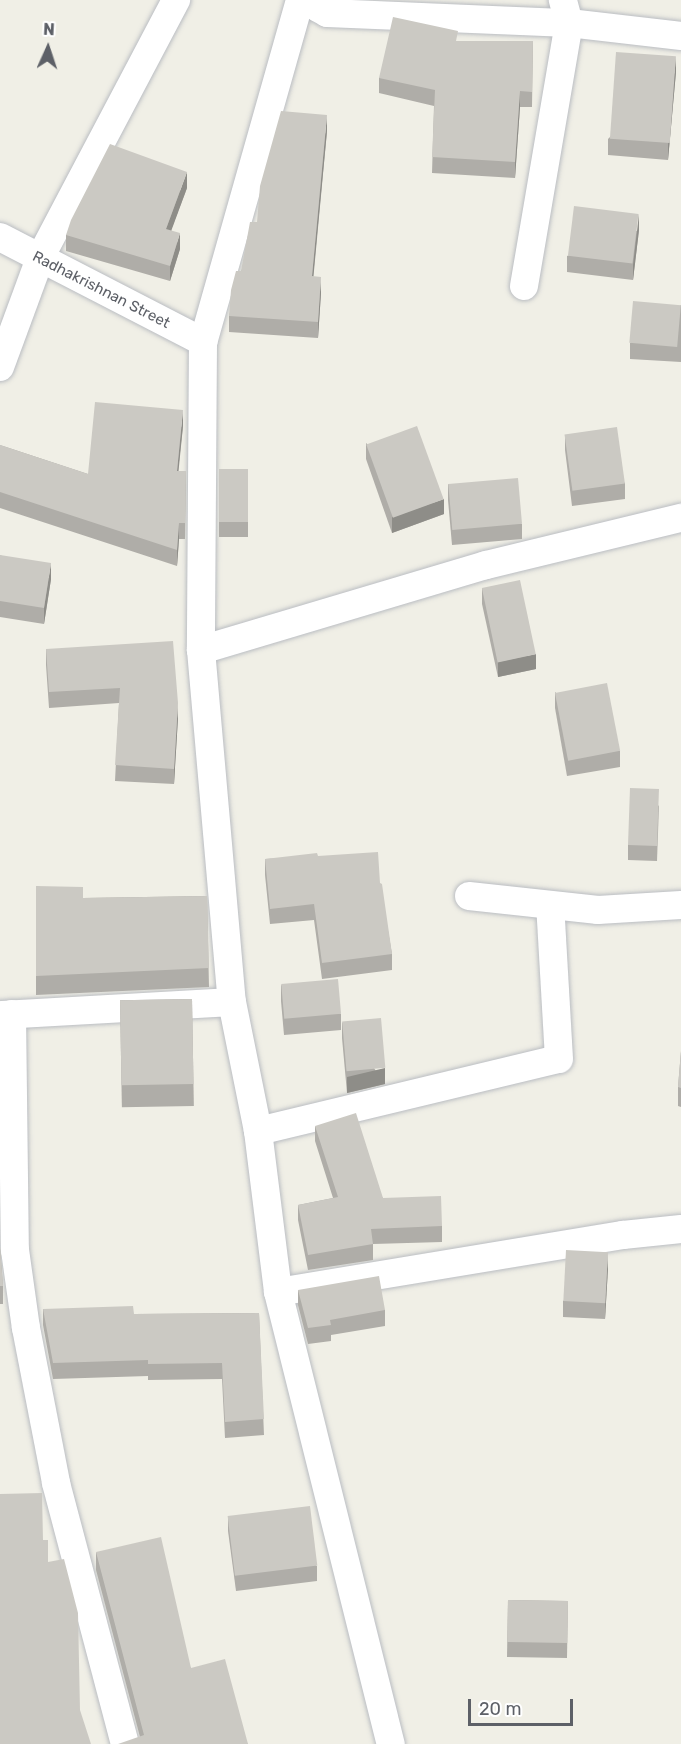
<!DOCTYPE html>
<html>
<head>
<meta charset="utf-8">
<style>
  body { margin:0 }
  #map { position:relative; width:681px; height:1744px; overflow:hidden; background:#f0efe6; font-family:Rubik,sans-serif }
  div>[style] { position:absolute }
  .roads { filter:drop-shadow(0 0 2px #babdc2) drop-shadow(0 0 2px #babdc2) }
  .street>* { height:28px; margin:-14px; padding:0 14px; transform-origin:14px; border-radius:14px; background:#fff }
  .wall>* { inset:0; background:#afada8; transform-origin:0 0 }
  .shaded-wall>* { inset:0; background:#8e8d88 }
  .building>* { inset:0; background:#cbc9c3; transform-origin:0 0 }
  span { translate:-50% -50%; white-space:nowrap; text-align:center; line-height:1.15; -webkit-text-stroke:4.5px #fff; paint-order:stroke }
  .street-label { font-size:15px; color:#5d6067 }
  .north { position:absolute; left:18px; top:18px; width:60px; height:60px; -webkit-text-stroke:4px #fff; paint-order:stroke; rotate:3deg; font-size:16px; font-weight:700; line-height:24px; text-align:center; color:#5d6067 }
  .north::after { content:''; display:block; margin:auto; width:21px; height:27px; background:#5d6067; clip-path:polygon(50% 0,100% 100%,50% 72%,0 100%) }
  .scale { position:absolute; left:468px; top:1699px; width:105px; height:27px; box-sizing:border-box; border:3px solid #5d6067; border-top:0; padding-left:8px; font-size:18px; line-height:21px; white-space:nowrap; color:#5d6067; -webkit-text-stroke:4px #fff; paint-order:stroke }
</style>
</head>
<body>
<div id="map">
  <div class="roads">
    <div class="street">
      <i style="left:300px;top:0;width:355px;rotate:105.8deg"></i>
      <i style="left:203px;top:342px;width:308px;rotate:90.4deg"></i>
      <i style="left:201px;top:650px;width:353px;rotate:85deg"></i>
      <i style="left:232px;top:1002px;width:132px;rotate:78.6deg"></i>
      <i style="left:258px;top:1131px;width:162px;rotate:82.9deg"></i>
      <i style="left:278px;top:1292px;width:466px;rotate:76deg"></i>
      <i style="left:313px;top:0;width:9px;rotate:58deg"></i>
      <i style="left:318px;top:8px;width:10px;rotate:29deg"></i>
      <i style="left:327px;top:13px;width:242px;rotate:2.4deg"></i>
      <i style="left:569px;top:23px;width:113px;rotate:6.6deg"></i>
      <i style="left:0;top:237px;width:229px;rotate:27.3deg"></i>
      <i style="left:524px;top:286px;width:267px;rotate:-80.3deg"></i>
      <i style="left:569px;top:23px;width:24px;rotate:-105deg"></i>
      <i style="left:0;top:367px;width:116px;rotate:-69.8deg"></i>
      <i style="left:40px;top:258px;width:292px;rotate:-62.2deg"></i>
      <i style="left:201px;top:650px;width:297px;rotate:-16.6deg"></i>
      <i style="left:486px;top:565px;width:201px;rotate:-13.6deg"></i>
      <i style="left:469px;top:896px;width:130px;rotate:6.2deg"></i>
      <i style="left:598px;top:910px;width:83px;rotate:-3.4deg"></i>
      <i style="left:12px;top:1014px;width:236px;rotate:89.3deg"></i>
      <i style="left:15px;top:1250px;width:79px;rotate:82deg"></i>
      <i style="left:26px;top:1328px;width:158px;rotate:79deg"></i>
      <i style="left:56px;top:1483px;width:270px;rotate:75.2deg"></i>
      <i style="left:0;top:1015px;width:232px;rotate:-3.2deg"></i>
      <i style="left:258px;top:1131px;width:309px;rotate:-13.5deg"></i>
      <i style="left:559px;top:1059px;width:154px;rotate:-93.3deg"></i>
      <i style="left:278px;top:1292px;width:350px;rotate:-9.4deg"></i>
      <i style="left:623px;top:1235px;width:58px;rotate:-5.9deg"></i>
    </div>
  </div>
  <div class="wall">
    <i style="clip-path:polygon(458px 41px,533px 41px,532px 107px,520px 107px,515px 178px,432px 173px,434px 106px,379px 93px,379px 78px)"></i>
    <i style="clip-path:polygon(676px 72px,668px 160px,608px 155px,608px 139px)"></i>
    <i style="clip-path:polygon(327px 131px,313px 277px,321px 293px,318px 338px,229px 332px,229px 316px,241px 271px)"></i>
    <i style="clip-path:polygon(187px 188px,171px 230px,180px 249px,170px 281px,66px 251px,66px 235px)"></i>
    <i style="clip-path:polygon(639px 230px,633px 280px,567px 272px,567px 256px)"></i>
    <i style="clip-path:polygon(681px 305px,681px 362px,630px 359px,630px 343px)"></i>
    <i style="clip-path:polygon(183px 426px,178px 471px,186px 471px,185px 539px,179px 539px,177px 566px,0 508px,0 445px,88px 474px)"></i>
    <i style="clip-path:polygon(565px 435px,625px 483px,625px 499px,572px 506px,565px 450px)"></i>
    <i style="clip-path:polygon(366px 443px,444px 514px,392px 533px,366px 459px)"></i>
    <i style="left:248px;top:469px;width:68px;height:29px;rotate:90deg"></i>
    <i style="clip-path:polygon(448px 484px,522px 524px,522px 539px,452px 545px,448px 500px)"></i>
    <i style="clip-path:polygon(0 555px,51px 579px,44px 624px,0 617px)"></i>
    <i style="clip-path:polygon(482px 588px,536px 669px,498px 677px,482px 604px)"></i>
    <i style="clip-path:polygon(46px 649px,178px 718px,174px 784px,115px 781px,119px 703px,49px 708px,46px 665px)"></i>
    <i style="clip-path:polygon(555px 692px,620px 751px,620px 767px,567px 776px,555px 708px)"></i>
    <i style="clip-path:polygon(659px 805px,657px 861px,628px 860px,628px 845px)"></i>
    <i style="clip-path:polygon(318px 856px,380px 883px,392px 954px,392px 970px,322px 979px,314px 920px,270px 924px,265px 875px,265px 859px)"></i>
    <i style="clip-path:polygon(36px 886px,83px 898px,207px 896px,209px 987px,36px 995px)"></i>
    <i style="clip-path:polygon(281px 985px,341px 1014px,341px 1030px,284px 1035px,281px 1001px)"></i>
    <i style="left:192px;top:999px;width:107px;height:72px;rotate:89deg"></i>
    <i style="clip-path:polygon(342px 1022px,385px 1084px,347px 1093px,342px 1038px)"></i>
    <i style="clip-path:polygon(681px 1051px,681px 1107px,678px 1106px,678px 1087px)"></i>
    <i style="clip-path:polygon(315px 1126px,383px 1198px,442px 1226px,442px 1242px,373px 1244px,373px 1260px,308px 1270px,298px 1220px,298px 1205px,333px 1198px,315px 1141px)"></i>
    <i style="clip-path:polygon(0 1248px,3px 1286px,3px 1304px,0 1304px)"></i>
    <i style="clip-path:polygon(608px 1268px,605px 1319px,563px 1317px,563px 1301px)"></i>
    <i style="clip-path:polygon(298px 1290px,385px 1310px,385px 1326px,331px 1335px,331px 1341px,308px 1344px,298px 1305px)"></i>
    <i style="clip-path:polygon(43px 1309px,134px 1314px,259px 1313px,264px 1435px,225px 1438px,222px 1379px,148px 1380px,148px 1376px,53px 1379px,43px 1325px)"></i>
    <i style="clip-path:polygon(228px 1516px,317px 1566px,317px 1581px,236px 1591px,228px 1531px)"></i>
    <i style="clip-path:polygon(96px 1552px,191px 1668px,248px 1744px,140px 1737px,96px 1570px)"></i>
    <i style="left:508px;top:1600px;width:60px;height:57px;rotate:1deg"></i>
  </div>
  <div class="shaded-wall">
    <i style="clip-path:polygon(676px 56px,676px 72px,668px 160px,668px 145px)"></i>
    <i style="clip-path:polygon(520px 91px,520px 107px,515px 178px,515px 162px)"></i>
    <i style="clip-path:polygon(327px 115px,327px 131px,312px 292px,312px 276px)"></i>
    <i style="clip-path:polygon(187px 172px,187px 188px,166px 245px,166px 229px)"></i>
    <i style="clip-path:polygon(639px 214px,639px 230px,633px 280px,633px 265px)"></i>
    <i style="clip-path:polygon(180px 233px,180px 249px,170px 281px,170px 266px)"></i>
    <i style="clip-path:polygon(321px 277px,321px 293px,318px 338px,318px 322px)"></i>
    <i style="clip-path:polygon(183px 410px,183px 426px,177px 486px,177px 471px)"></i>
    <i style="clip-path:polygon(444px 499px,444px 514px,392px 533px,392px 517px)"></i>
    <i style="clip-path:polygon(179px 523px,179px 539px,177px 566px,177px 550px)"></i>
    <i style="clip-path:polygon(51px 563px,51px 579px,44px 624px,44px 608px)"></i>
    <i style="clip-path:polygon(536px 654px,536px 669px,498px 677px,498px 662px)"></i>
    <i style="clip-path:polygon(178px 703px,178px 718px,174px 784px,174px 769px)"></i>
    <i style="clip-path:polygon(385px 1068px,385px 1084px,347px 1093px,347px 1077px)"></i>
    <i style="clip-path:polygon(608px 1252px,608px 1268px,605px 1319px,605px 1304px)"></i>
  </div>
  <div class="building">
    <i style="clip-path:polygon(393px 17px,458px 31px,456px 41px,533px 41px,532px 92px,520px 91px,515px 162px,432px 157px,435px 90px,379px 78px)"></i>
    <i style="left:616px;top:52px;width:60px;height:87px;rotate:4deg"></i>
    <i style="clip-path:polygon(281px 111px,327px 115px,312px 276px,321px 277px,318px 322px,229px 316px,231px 290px,236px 271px,241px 271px,250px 222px,257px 222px,260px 186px)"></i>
    <i style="clip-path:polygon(110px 144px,187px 172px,166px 229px,180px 233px,170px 266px,66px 235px,71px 220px)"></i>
    <i style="left:574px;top:206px;width:65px;height:50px;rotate:7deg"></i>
    <i style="left:633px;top:301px;width:48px;height:42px;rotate:5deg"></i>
    <i style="clip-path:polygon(95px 402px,183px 410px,177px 471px,186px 471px,185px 523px,179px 523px,177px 550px,0 492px,0 445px,88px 474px)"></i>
    <i style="left:417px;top:426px;width:78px;height:54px;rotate:70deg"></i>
    <i style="left:617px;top:427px;width:57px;height:53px;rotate:82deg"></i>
    <i style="left:248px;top:469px;width:53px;height:29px;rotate:90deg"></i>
    <i style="left:518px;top:478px;width:46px;height:70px;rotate:85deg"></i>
    <i style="clip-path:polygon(0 555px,51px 563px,44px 608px,0 601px)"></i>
    <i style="left:520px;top:580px;width:76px;height:39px;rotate:78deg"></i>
    <i style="clip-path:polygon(173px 641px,178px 703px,174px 769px,115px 765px,120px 688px,49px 692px,46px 649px)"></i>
    <i style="left:607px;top:683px;width:69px;height:53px;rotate:79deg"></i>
    <i style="left:630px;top:788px;width:29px;height:57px;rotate:2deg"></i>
    <i style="clip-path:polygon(378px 852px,380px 883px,382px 884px,392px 954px,322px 963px,314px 904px,270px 909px,265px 859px,317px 853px,318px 856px)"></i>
    <i style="clip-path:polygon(36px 886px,83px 887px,83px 898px,207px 896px,209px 968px,36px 976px)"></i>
    <i style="left:338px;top:979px;width:35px;height:57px;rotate:85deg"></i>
    <i style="left:192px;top:999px;width:85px;height:72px;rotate:89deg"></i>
    <i style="left:381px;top:1018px;width:50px;height:39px;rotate:85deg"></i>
    <i style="clip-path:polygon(681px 1051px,681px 1088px,678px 1087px)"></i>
    <i style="clip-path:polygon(356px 1113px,383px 1198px,441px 1196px,442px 1226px,371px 1229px,373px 1244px,308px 1255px,298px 1205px,338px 1197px,315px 1126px)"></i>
    <i style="clip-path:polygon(0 1248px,3px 1286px,0 1286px)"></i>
    <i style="left:566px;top:1250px;width:42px;height:51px;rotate:3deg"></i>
    <i style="clip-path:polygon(379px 1276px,385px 1310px,330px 1320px,331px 1325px,308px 1328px,298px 1290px)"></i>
    <i style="clip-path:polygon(133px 1306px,134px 1314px,259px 1313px,264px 1419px,225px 1422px,222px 1363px,148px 1364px,148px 1360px,53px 1363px,43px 1309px)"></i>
    <i style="clip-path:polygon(42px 1493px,43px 1540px,48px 1540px,48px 1562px,64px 1559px,78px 1613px,80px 1710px,91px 1744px,0 1744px,0 1494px)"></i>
    <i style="left:310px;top:1506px;width:60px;height:83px;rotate:83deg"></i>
    <i style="clip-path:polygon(161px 1537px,191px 1668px,225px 1659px,248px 1744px,118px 1744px,144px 1735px,96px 1552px)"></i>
    <i style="left:508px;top:1600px;width:60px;height:42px;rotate:1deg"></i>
  </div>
  <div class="street-label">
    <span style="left:101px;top:290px;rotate:27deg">Radhakrishnan Street</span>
  </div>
  <div class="north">N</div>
  <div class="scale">20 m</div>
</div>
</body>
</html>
